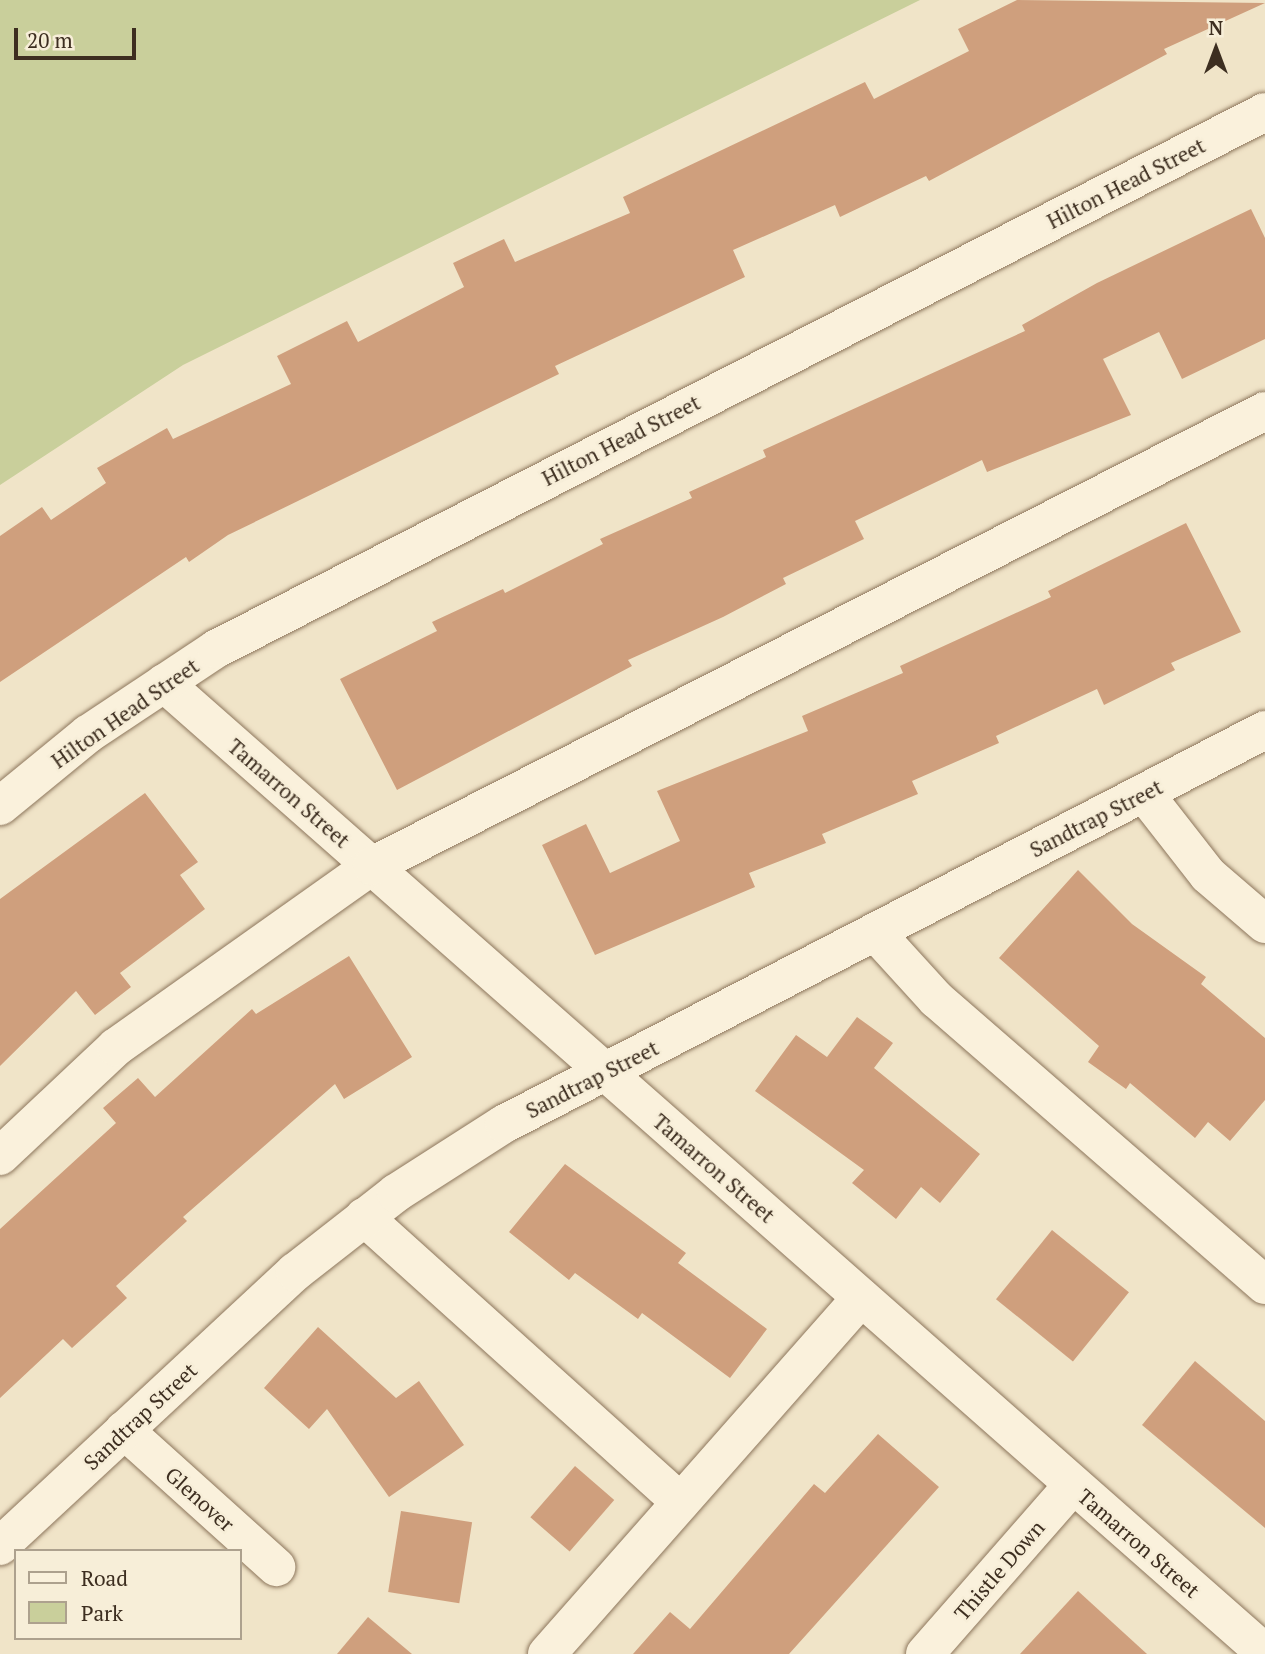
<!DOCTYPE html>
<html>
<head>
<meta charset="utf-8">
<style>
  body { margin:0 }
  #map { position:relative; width:1265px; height:1654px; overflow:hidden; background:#f0e4c8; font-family:"PT Serif",serif }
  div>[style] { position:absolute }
  .green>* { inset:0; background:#c9cf9b }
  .building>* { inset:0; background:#cf9f7d; transform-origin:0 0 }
  .roads { filter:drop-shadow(0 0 2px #8d765c) drop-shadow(0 0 2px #8d765c) }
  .minor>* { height:38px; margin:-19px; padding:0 19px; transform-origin:19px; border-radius:19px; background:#faf1dc }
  span { translate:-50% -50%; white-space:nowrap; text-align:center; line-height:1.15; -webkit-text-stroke:5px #f7eed8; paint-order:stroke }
  .street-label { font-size:21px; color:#3d2e20 }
  .legend { position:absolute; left:14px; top:1549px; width:228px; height:91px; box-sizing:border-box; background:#f7eed8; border:2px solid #ada18e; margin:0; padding:9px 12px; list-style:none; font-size:21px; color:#3d2e20 }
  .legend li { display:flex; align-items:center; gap:14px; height:35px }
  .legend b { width:35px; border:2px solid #ada18e }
  .north { position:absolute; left:1181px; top:14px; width:70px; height:70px; -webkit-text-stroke:5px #f7eed8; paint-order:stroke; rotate:0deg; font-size:19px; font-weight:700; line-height:28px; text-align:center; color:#3d2e20 }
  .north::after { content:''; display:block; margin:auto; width:24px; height:32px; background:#3d2e20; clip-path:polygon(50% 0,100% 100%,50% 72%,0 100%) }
  .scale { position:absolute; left:14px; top:28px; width:122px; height:32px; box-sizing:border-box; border:4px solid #3d2e20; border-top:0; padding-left:9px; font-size:21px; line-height:24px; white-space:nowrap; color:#3d2e20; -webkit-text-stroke:5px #f7eed8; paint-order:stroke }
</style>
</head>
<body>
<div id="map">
  <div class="green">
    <i style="clip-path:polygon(0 0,920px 0,183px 365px,0 485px)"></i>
  </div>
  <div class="building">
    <i style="clip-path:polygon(1017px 0,1265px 3px,1164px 49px,1167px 54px,929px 181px,926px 176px,840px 217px,835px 205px,733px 250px,745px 277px,555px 366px,559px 374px,228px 535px,189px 562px,186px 557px,0 682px,0 536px,42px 507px,51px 520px,106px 483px,97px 468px,167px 428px,173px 439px,291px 384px,277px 356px,347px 321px,358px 342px,464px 287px,453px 263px,504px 239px,515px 262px,630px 213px,623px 197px,865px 82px,874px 99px,969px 51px,958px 29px)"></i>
    <i style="clip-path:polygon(1251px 209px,1265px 238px,1265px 339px,1182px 379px,1159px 332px,1103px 359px,1131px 415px,987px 472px,982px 460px,855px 521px,864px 539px,783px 578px,786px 584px,723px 617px,628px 660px,632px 666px,397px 790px,340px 679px,437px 631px,432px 622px,503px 589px,505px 593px,603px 544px,600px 539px,692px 498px,689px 492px,766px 457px,763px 450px,1025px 331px,1022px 325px,1097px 283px)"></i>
    <i style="clip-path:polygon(1186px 523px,1241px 632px,1171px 663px,1175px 670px,1104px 705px,1097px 689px,996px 736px,999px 743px,912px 781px,918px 794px,822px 834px,826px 843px,749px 873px,755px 887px,595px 955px,542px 845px,586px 824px,610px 873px,680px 841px,657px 791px,808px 731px,802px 716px,903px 673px,900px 666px,1051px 597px,1048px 591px)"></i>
    <i style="clip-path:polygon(145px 793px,198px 862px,180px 875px,205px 909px,120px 973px,131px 987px,95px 1015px,76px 991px,0 1066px,0 899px)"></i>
    <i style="clip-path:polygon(1078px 870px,1132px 924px,1206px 977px,1201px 984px,1265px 1038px,1265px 1100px,1230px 1141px,1208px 1122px,1195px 1138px,1130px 1083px,1126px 1089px,1088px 1062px,1099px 1046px,999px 958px)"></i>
    <i style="clip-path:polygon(349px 956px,412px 1057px,344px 1099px,335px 1084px,183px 1217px,187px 1221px,116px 1286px,127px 1298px,72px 1348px,63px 1339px,0 1398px,0 1229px,116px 1123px,103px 1108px,138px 1078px,155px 1097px,252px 1009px,256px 1014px)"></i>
    <i style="clip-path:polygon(857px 1017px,893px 1043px,874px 1068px,980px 1154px,940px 1203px,921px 1187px,896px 1219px,852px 1183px,864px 1170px,755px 1091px,796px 1035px,827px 1057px)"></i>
    <i style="clip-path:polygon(565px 1164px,686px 1253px,678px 1263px,767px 1329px,730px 1378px,642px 1313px,638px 1319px,575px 1273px,569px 1280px,509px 1232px)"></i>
    <i style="left:1052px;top:1230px;width:99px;height:89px;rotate:39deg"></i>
    <i style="clip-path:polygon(318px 1327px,396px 1398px,419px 1381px,464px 1445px,389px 1497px,327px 1409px,309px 1429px,264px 1388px)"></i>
    <i style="clip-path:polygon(1195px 1361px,1265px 1421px,1265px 1528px,1142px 1425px)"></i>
    <i style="clip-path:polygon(878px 1434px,939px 1487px,789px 1654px,633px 1654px,670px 1612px,690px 1629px,814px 1484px,825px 1493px)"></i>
    <i style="left:575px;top:1466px;width:52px;height:68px;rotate:41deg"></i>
    <i style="left:401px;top:1511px;width:72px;height:82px;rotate:9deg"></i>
    <i style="clip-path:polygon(1078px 1591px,1147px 1654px,1020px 1654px)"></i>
    <i style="clip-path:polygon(368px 1617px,412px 1654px,337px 1654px)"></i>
  </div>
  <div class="roads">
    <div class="minor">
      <i style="left:164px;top:683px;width:1467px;rotate:41.38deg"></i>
      <i style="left:1144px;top:793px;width:104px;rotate:52deg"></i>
      <i style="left:1208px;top:875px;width:75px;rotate:40.7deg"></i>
      <i style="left:0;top:806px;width:114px;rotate:-39.3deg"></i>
      <i style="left:88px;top:734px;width:154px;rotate:-33.6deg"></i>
      <i style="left:216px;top:649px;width:1178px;rotate:-27.11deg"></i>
      <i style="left:875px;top:932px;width:91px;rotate:47.7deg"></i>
      <i style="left:936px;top:999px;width:436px;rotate:41deg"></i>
      <i style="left:0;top:1156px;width:159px;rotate:-43.2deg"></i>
      <i style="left:116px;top:1047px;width:314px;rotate:-35.3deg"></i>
      <i style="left:372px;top:866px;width:1002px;rotate:-27deg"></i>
      <i style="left:364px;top:1217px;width:426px;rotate:42deg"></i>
      <i style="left:124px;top:1430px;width:205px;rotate:42deg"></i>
      <i style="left:0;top:1546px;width:403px;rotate:-42.9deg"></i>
      <i style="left:295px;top:1272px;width:128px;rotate:-38deg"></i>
      <i style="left:396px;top:1193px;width:128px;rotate:-32.6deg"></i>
      <i style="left:504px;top:1124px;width:857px;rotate:-27.37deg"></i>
      <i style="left:547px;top:1654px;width:475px;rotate:-48.6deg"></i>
      <i style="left:925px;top:1654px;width:225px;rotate:-48.8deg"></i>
    </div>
  </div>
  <div class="street-label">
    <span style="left:1126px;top:183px;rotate:-27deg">Hilton Head Street</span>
    <span style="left:621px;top:440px;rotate:-27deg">Hilton Head Street</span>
    <span style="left:125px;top:713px;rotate:-35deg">Hilton Head Street</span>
    <span style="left:289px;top:793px;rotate:41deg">Tamarron Street</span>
    <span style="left:1096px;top:818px;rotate:-27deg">Sandtrap Street</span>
    <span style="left:592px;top:1079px;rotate:-27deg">Sandtrap Street</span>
    <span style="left:714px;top:1168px;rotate:41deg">Tamarron Street</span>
    <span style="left:140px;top:1416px;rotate:-43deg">Sandtrap Street</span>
    <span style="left:200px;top:1499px;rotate:42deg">Glenover</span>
    <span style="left:1139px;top:1543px;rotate:41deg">Tamarron Street</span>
    <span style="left:999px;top:1570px;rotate:-49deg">Thistle Down</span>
  </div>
  <ul class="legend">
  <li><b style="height:9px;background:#faf1dc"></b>Road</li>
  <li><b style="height:19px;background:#c9cf9b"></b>Park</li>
  </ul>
  <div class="north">N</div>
  <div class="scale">20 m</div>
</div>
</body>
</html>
